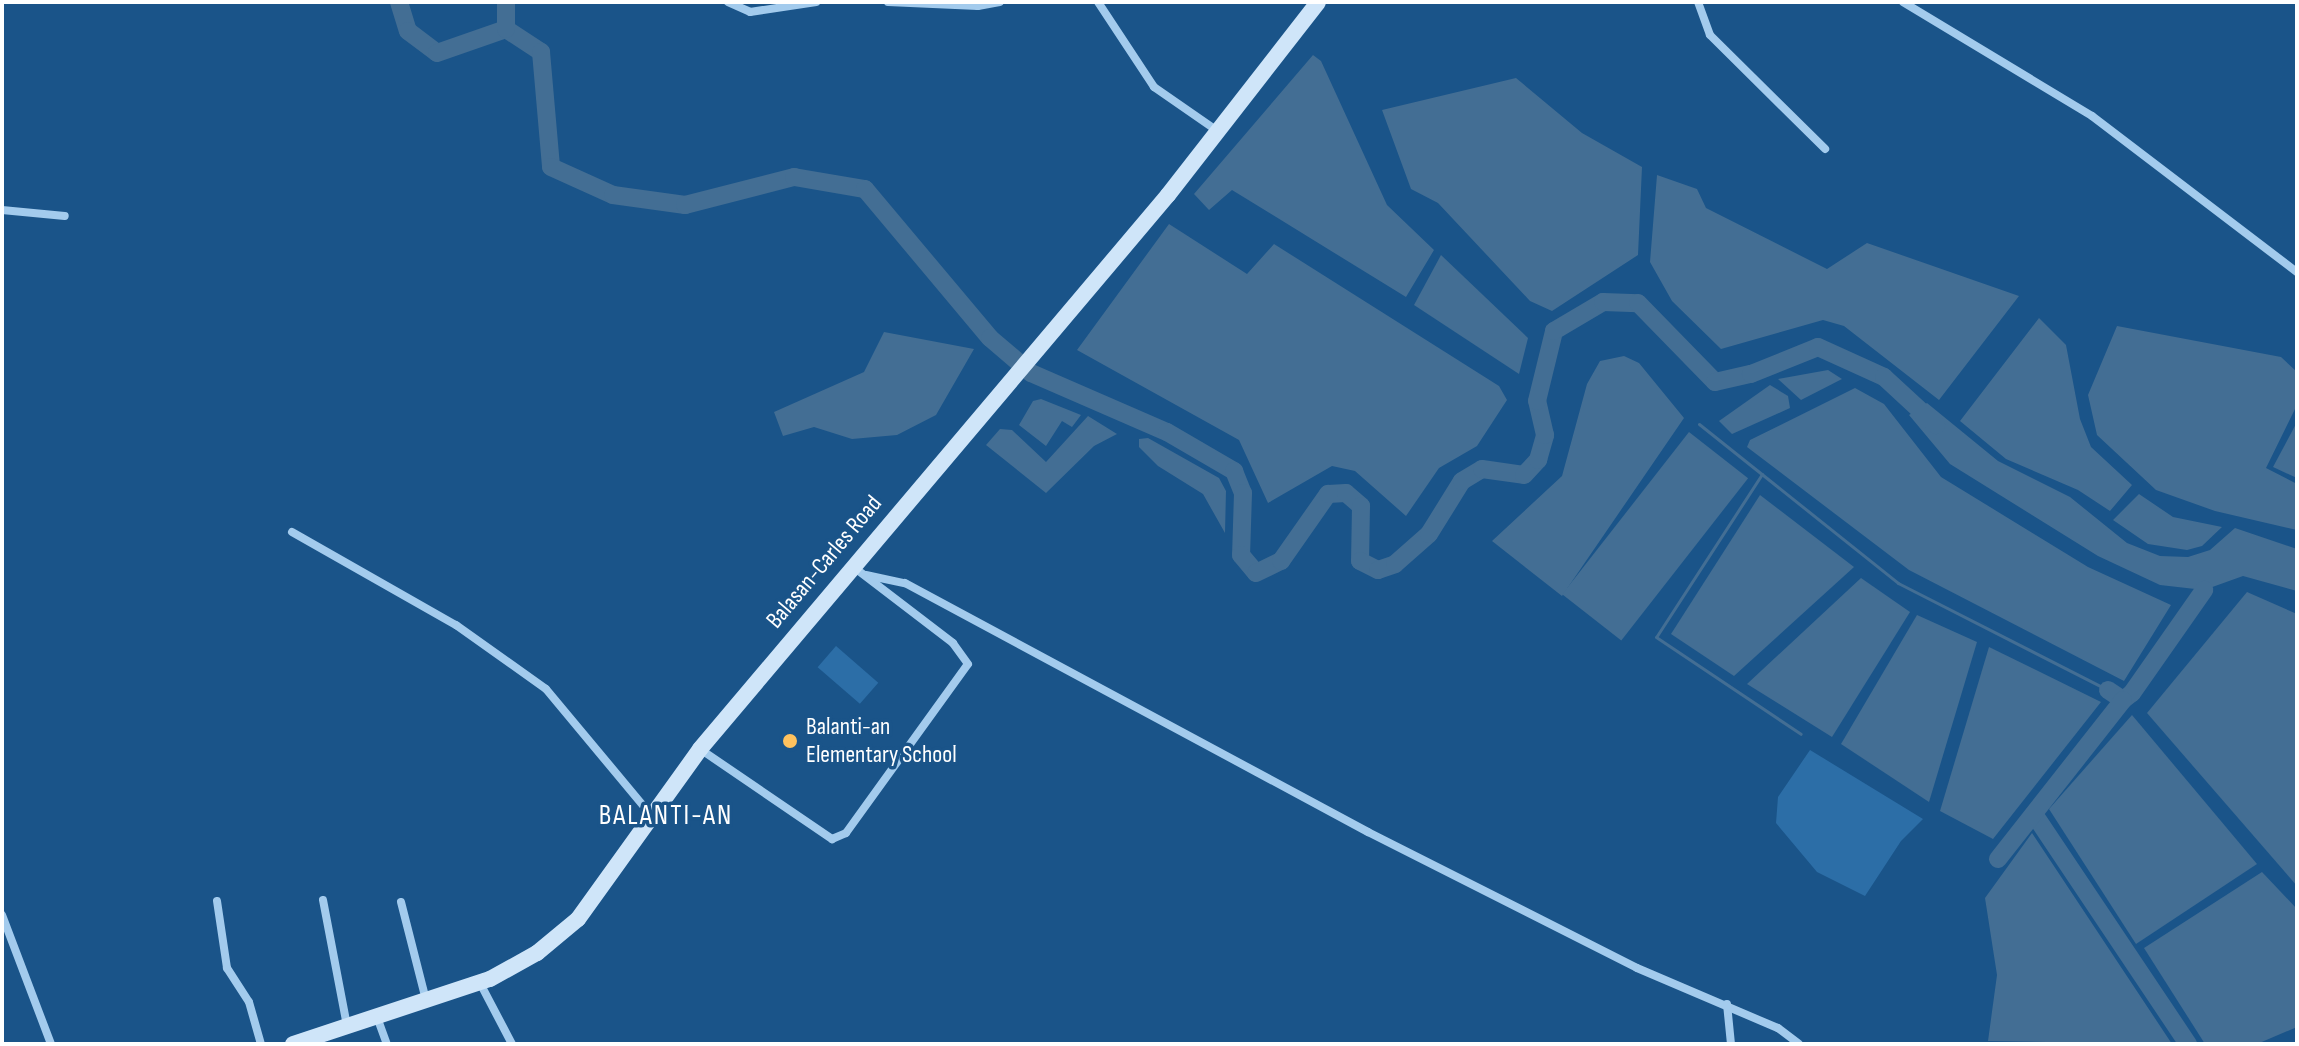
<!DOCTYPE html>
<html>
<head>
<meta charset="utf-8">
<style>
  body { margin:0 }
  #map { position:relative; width:2299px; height:1046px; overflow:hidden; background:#1a5489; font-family:"Sofia Sans Condensed",sans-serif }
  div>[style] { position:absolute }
  .green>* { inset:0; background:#2c6ea7; transform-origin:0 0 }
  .water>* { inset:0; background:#436e94; transform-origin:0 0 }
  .stream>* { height:3px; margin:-1.5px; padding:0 1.5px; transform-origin:1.5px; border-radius:1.5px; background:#436e94 }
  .river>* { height:18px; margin:-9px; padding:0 9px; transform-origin:9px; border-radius:9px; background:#436e94 }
  .minor>* { height:8px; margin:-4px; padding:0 4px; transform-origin:4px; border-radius:4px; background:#a3cbed }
  .secondary>* { height:16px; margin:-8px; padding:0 8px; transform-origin:8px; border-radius:8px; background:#cfe5f9 }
  .dots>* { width:22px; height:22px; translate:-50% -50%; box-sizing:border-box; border:4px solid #1a5489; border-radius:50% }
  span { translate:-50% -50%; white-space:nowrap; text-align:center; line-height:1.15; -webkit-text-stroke:7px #1a5489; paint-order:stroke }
  .street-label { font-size:24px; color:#fff }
  .poi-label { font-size:24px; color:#fff }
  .left { translate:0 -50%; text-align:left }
  .quarter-label { font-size:28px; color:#fff; letter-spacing:2px }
  .frame { position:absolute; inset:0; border:4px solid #fff; pointer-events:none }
</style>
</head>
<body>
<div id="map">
  <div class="green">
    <i style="left:836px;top:646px;width:56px;height:28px;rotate:41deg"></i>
    <i style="clip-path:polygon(1810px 750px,1923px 819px,1901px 841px,1865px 896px,1817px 872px,1776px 823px,1778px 797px)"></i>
  </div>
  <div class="water">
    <i style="clip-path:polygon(1313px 55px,1321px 61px,1387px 205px,1434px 250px,1406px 297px,1232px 190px,1209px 210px,1194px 194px)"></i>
    <i style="clip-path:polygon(1516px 78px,1582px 133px,1642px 167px,1638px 255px,1552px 311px,1530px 301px,1438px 203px,1411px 189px,1382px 110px)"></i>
    <i style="clip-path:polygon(1657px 175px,1697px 189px,1706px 208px,1827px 269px,1867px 243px,2019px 296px,1939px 400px,1844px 326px,1823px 320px,1721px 349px,1672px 301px,1650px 262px)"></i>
    <i style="clip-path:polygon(1169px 224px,1247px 274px,1274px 244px,1499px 386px,1507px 400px,1477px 446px,1439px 468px,1406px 516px,1355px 471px,1332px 466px,1268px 503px,1239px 440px,1077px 350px)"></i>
    <i style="clip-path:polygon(1441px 255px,1528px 338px,1519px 374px,1414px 305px)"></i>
    <i style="clip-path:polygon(2039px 318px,2066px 345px,2080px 419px,2091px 447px,2132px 485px,2110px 511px,2078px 490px,2006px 459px,1960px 421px)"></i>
    <i style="clip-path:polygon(2117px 326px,2281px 357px,2297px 372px,2297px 405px,2266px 468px,2297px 484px,2297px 530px,2215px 511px,2156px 490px,2097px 435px,2088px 395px)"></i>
    <i style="clip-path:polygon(884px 332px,974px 349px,936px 415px,897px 435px,852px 439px,814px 427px,783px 436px,774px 412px,864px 372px)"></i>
    <i style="clip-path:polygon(1624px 356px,1639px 363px,1684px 418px,1562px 596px,1492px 541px,1562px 476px,1587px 384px,1600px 361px)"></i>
    <i style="clip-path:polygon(1828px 370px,1842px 379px,1801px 400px,1778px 379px)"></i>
    <i style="clip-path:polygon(1770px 385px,1788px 396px,1790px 408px,1732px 434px,1719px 421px)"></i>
    <i style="clip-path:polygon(1855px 388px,1884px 404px,1941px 477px,2088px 567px,2171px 605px,2124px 681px,1909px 570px,1747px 447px,1750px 440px)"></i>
    <i style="clip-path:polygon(1041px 399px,1081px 415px,1072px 427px,1062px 421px,1046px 446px,1019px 425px,1033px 401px)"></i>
    <i style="clip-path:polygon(1927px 403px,1998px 461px,2070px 497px,2127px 543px,2160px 556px,2188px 557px,2210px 550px,2235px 528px,2297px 549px,2297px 591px,2243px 576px,2204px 590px,2160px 585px,2098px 556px,1950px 464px,1909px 415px)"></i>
    <i style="clip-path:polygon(1088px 416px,1117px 434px,1094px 446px,1046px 493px,986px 445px,1000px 429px,1012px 430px,1046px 462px)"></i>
    <i style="clip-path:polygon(2297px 422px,2297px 478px,2273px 467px)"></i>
    <i style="left:1689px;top:432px;width:75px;height:206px;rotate:38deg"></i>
    <i style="clip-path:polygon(1148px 438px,1219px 478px,1226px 491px,1225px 533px,1203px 494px,1158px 466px,1139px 447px,1139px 439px)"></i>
    <i style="clip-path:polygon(2139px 494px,2173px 517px,2222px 527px,2202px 546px,2187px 550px,2148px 544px,2113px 520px)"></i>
    <i style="clip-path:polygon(1760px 495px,1854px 567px,1734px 676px,1671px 634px)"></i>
    <i style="clip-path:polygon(1861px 578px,1910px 612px,1832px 737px,1747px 684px)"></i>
    <i style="clip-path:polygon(2247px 592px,2297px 614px,2297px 886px,2147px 713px)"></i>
    <i style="clip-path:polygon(1917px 615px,1977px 642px,1929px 802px,1841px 744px)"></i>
    <i style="clip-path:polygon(1989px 647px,2101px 702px,1993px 839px,1940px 811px)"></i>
    <i style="clip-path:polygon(2132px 715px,2257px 864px,2136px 944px,2049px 809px)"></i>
    <i style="clip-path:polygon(2032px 833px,2172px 1044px,1988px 1041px,1997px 975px,1985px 898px)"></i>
    <i style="clip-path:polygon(2262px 872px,2297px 909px,2297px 1027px,2257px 1044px,2205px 1044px,2144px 948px)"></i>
  </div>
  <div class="stream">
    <i style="left:1699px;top:424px;width:255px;rotate:38.6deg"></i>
    <i style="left:1898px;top:583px;width:236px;rotate:27deg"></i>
    <i style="left:1762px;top:474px;width:194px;rotate:123deg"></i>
    <i style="left:1656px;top:637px;width:174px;rotate:33.8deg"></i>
  </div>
  <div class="river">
    <i style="left:399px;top:2px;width:30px;rotate:73deg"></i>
    <i style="left:408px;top:31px;width:36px;rotate:37deg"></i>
    <i style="left:437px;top:53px;width:73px;rotate:-19.2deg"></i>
    <i style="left:506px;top:29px;width:42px;rotate:33.3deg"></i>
    <i style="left:541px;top:52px;width:115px;rotate:85deg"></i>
    <i style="left:551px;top:167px;width:68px;rotate:24.3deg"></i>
    <i style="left:613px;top:195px;width:73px;rotate:7.9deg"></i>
    <i style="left:685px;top:205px;width:113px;rotate:-14.4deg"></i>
    <i style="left:794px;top:177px;width:72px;rotate:9.6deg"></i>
    <i style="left:865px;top:189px;width:194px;rotate:50deg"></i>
    <i style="left:990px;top:338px;width:54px;rotate:40.5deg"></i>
    <i style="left:1031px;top:373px;width:148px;rotate:23.5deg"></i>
    <i style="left:1167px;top:432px;width:78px;rotate:30.2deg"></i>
    <i style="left:1234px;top:471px;width:24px;rotate:68deg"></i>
    <i style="left:1243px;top:493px;width:62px;rotate:91.8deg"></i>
    <i style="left:1241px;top:555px;width:23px;rotate:50deg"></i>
    <i style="left:1256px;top:573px;width:28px;rotate:-26deg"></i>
    <i style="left:1281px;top:561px;width:82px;rotate:-55deg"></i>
    <i style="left:1328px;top:494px;width:18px;rotate:-3deg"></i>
    <i style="left:1346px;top:493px;width:20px;rotate:41deg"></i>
    <i style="left:1361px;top:506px;width:55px;rotate:91deg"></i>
    <i style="left:1360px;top:561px;width:20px;rotate:27deg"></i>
    <i style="left:1378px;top:570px;width:18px;rotate:-19deg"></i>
    <i style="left:1395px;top:564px;width:45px;rotate:-41.4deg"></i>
    <i style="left:1429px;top:534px;width:62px;rotate:-58.1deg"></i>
    <i style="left:1462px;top:481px;width:23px;rotate:-31deg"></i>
    <i style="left:1482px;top:469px;width:42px;rotate:8.1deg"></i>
    <i style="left:1524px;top:475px;width:21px;rotate:-47deg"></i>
    <i style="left:1538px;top:460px;width:26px;rotate:-74deg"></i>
    <i style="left:1545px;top:435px;width:35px;rotate:-103deg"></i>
    <i style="left:1537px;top:401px;width:72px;rotate:-76.3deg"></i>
    <i style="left:1554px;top:331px;width:57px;rotate:-30.6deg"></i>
    <i style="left:1603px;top:302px;width:35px;rotate:2deg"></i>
    <i style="left:1638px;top:303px;width:110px;rotate:45.7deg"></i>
    <i style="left:1715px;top:382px;width:37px;rotate:-13deg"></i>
    <i style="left:1751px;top:374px;width:72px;rotate:-21.9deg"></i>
    <i style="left:1818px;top:347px;width:72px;rotate:24.4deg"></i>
    <i style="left:1884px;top:377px;width:71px;rotate:42.7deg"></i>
    <i style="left:506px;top:29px;width:27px;rotate:-90deg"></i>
    <i style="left:2108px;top:690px;width:18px;rotate:34deg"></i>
    <i style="left:2123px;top:700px;width:11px;rotate:-38deg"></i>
    <i style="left:2132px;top:693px;width:126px;rotate:-55deg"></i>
    <i style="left:2034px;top:814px;width:277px;rotate:56.2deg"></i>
    <i style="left:1998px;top:859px;width:202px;rotate:-51.8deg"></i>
  </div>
  <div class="minor">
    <i style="left:728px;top:2px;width:24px;rotate:24deg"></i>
    <i style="left:750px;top:12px;width:67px;rotate:-8.6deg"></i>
    <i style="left:888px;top:2px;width:90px;rotate:2.5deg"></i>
    <i style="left:978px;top:6px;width:22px;rotate:-10deg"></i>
    <i style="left:1098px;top:2px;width:102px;rotate:56.6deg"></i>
    <i style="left:1154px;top:87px;width:79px;rotate:34.7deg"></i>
    <i style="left:1698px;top:2px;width:35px;rotate:70deg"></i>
    <i style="left:1710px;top:35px;width:162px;rotate:44.7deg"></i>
    <i style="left:1903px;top:2px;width:221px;rotate:31.1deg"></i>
    <i style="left:2092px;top:116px;width:258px;rotate:37.3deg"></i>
    <i style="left:2px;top:210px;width:63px;rotate:5.4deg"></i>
    <i style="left:292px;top:532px;width:189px;rotate:29.6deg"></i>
    <i style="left:456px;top:625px;width:110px;rotate:35.4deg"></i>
    <i style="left:546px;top:689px;width:163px;rotate:50.2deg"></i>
    <i style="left:866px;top:575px;width:40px;rotate:12deg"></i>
    <i style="left:905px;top:583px;width:526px;rotate:28.27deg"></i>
    <i style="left:1368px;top:832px;width:301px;rotate:26.8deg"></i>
    <i style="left:1637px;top:968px;width:153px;rotate:23.1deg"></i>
    <i style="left:1778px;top:1028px;width:26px;rotate:37deg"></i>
    <i style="left:700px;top:749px;width:160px;rotate:34.3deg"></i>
    <i style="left:832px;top:839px;width:15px;rotate:-23deg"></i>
    <i style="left:846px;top:833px;width:208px;rotate:-54.2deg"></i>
    <i style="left:968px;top:664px;width:26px;rotate:-126deg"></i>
    <i style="left:953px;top:643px;width:128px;rotate:-142.6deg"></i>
    <i style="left:323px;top:900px;width:128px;rotate:79.2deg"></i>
    <i style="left:217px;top:901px;width:68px;rotate:81.5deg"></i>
    <i style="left:227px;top:968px;width:40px;rotate:57.1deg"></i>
    <i style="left:249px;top:1002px;width:44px;rotate:74.1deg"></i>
    <i style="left:401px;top:902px;width:101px;rotate:75.7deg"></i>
    <i style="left:2px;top:915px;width:138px;rotate:69.2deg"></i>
    <i style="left:480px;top:983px;width:69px;rotate:62.3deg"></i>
    <i style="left:1727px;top:1004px;width:40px;rotate:84.3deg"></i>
    <i style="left:377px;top:1017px;width:29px;rotate:70deg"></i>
  </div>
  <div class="secondary">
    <i style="left:293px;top:1044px;width:207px;rotate:-18.3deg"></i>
    <i style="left:490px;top:979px;width:54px;rotate:-29deg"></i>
    <i style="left:537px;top:953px;width:53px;rotate:-39.7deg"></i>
    <i style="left:578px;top:919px;width:209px;rotate:-54.3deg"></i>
    <i style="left:700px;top:749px;width:725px;rotate:-49.81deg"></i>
    <i style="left:1168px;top:195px;width:244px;rotate:-52.1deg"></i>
  </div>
  <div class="dots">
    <i style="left:790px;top:741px;background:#ffc25e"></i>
  </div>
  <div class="street-label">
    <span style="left:824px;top:562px;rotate:-50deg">Balasan-Carles Road</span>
  </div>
  <div class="poi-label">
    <span class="left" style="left:806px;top:741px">Balanti-an<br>Elementary School</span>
  </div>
  <div class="quarter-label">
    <span style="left:666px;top:816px">BALANTI-AN</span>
  </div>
  <div class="frame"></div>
</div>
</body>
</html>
